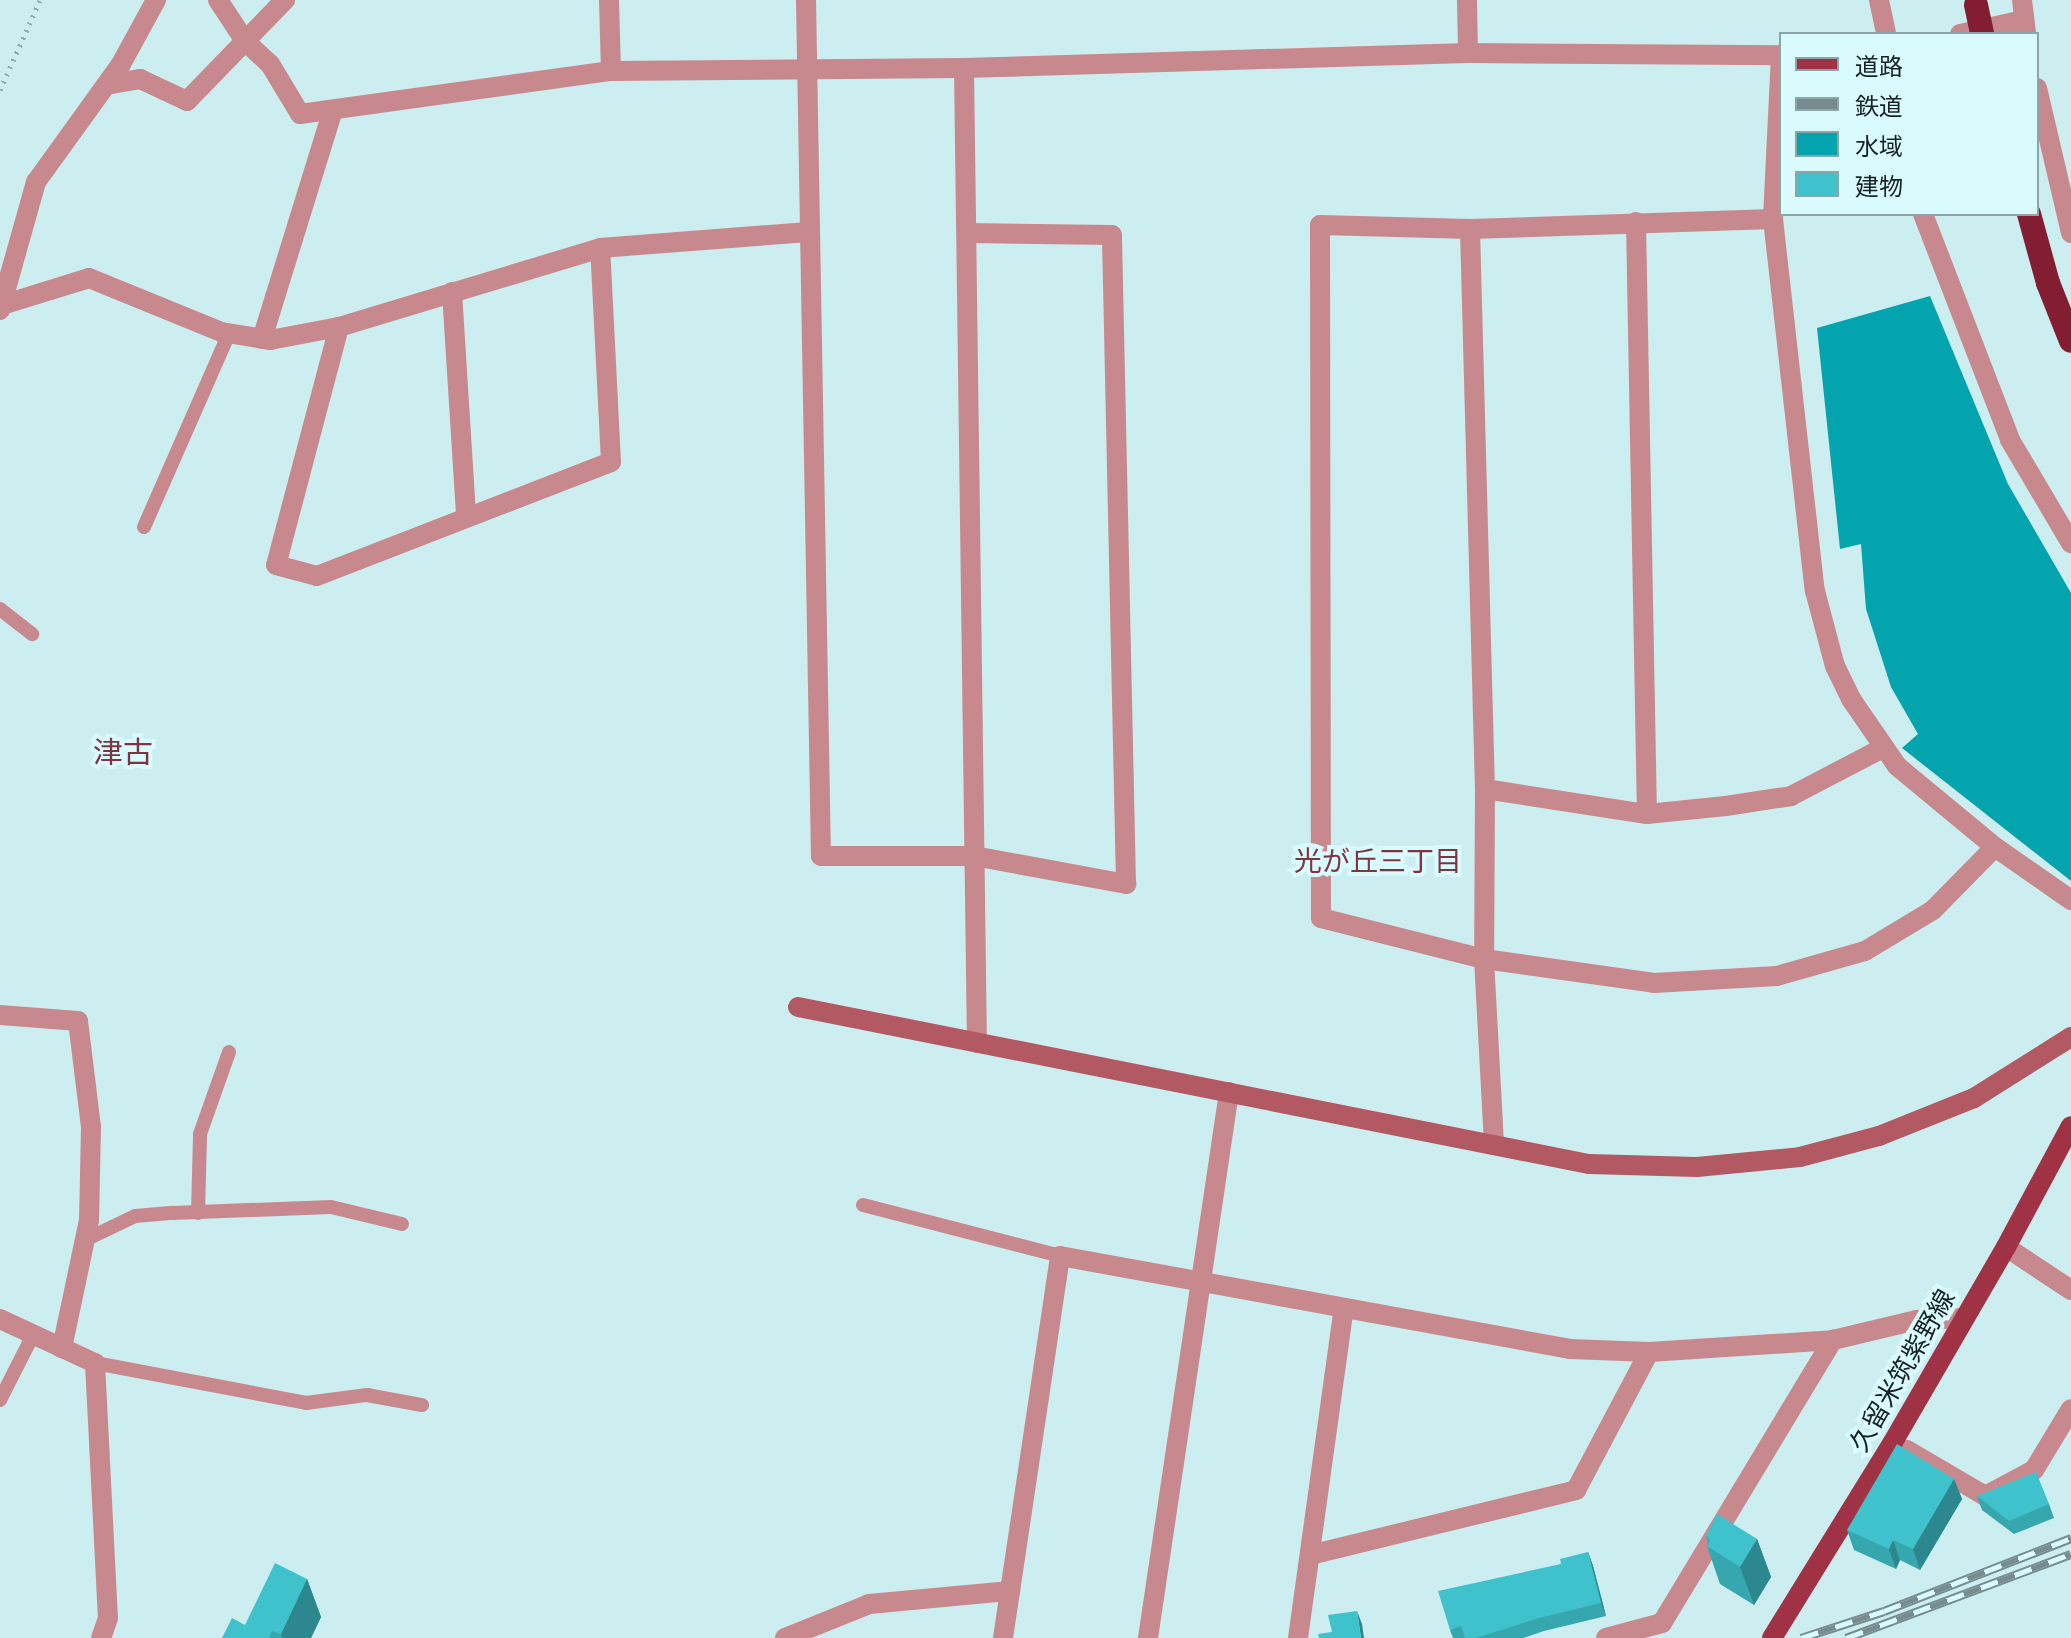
<!DOCTYPE html>
<html>
<head>
<meta charset="utf-8">
<style>
  body { margin:0 }
  #map { position:relative; width:2071px; height:1638px; overflow:hidden; background:#cdeef0; font-family:Cabin,"Noto Sans JP",sans-serif }
  div>[style] { position:absolute }
  .water>* { inset:0; background:#03a4ad }
  .path>* { height:5px; margin-top:-2.5px; transform-origin:0; background:repeating-linear-gradient(90deg,#92acae 0 2px,transparent 0 8px) }
  .lane>* { height:14px; margin:-7px; padding:0 7px; transform-origin:7px; border-radius:7px; background:#c7898d }
  .street>* { height:20px; margin:-10px; padding:0 10px; transform-origin:10px; border-radius:10px; background:#c7898d }
  .secondary>* { height:20px; margin:-10px; padding:0 10px; transform-origin:10px; border-radius:10px; background:#b25963 }
  .primary>* { height:20px; margin:-10px; padding:0 10px; transform-origin:10px; border-radius:10px; background:#a03245 }
  .highway>* { height:24px; margin:-12px; padding:0 12px; transform-origin:12px; border-radius:12px; background:#831d32 }
  .rail>* { height:9px; margin-top:-4.5px; transform-origin:0; background:repeating-linear-gradient(90deg,#dafbfe 0 18px,#768c8e 0 36px); box-sizing:border-box; border-block:2px solid #768c8e }
  .highway-bridge>* { height:24px; margin:-12px; padding:0 12px; transform-origin:12px; border-radius:12px; background:#831d32 }
  .wall>* { inset:0; background:#36a7af }
  .shaded-wall>* { inset:0; background:#2c888e }
  .building>* { inset:0; background:#3fc2cb }
  span { translate:-50% -50%; white-space:nowrap; text-align:center; line-height:1.15; -webkit-text-stroke:8px #dafbfe; paint-order:stroke }
  .street-label { font-size:26px; color:#172324 }
  .neighbourhood-label { font-size:28px; color:#7d353f }
  .quarter-label { font-size:30px; color:#7d353f }
  .legend { position:absolute; left:1779px; top:32px; width:260px; height:184px; box-sizing:border-box; background:#dafbfe; border:2px solid #8ca5a7; margin:0; padding:10px 14px; list-style:none; font-size:24px; color:#172324 }
  .legend li { display:flex; align-items:center; gap:16px; height:40px }
  .legend b { width:40px; border:2px solid #8ca5a7 }
</style>
</head>
<body>
<div id="map">
  <div class="water">
    <i style="clip-path:polygon(1930px 296px,2008px 484px,2071px 593px,2071px 881px,1902px 748px,1918px 734px,1891px 687px,1866px 609px,1861px 544px,1840px 549px,1817px 328px)"></i>
  </div>
  <div class="path">
    <i style="left:0;top:90px;width:98px;rotate:-66deg"></i>
  </div>
  <div class="lane">
    <i style="left:144px;top:527px;width:212px;rotate:-66.3deg"></i>
    <i style="left:0;top:609px;width:41px;rotate:38deg"></i>
    <i style="left:863px;top:1205px;width:203px;rotate:14.5deg"></i>
    <i style="left:198px;top:1213px;width:79px;rotate:-88.5deg"></i>
    <i style="left:200px;top:1134px;width:87px;rotate:-70.5deg"></i>
    <i style="left:85px;top:1240px;width:55px;rotate:-25.6deg"></i>
    <i style="left:135px;top:1216px;width:38px;rotate:-5deg"></i>
    <i style="left:173px;top:1213px;width:158px;rotate:-2.2deg"></i>
    <i style="left:331px;top:1207px;width:73px;rotate:13.5deg"></i>
    <i style="left:95px;top:1363px;width:215px;rotate:10.7deg"></i>
    <i style="left:306px;top:1403px;width:62px;rotate:-7.5deg"></i>
    <i style="left:367px;top:1395px;width:56px;rotate:10.3deg"></i>
    <i style="left:0;top:1400px;width:75px;rotate:-63.1deg"></i>
  </div>
  <div class="street">
    <i style="left:218px;top:0;width:49px;rotate:56.6deg"></i>
    <i style="left:245px;top:41px;width:34px;rotate:43deg"></i>
    <i style="left:270px;top:64px;width:58px;rotate:59deg"></i>
    <i style="left:300px;top:114px;width:314px;rotate:-7.9deg"></i>
    <i style="left:611px;top:71px;width:353px;rotate:-0.5deg"></i>
    <i style="left:964px;top:68px;width:504px;rotate:-1.7deg"></i>
    <i style="left:1468px;top:53px;width:313px;rotate:0.4deg"></i>
    <i style="left:609px;top:0;width:71px;rotate:88.4deg"></i>
    <i style="left:806px;top:0;width:856px;rotate:89deg"></i>
    <i style="left:821px;top:856px;width:153px"></i>
    <i style="left:974px;top:856px;width:155px;rotate:10.4deg"></i>
    <i style="left:1126px;top:884px;width:649px;rotate:-91.24deg"></i>
    <i style="left:1112px;top:235px;width:144px;rotate:-179.2deg"></i>
    <i style="left:1467px;top:0;width:53px;rotate:88.9deg"></i>
    <i style="left:1879px;top:0;width:35px;rotate:78deg"></i>
    <i style="left:2022px;top:0;width:34px;rotate:83deg"></i>
    <i style="left:1960px;top:34px;width:65px;rotate:-12.5deg"></i>
    <i style="left:1781px;top:55px;width:164px;rotate:92.8deg"></i>
    <i style="left:1773px;top:219px;width:374px;rotate:83.6deg"></i>
    <i style="left:1815px;top:591px;width:78px;rotate:75.1deg"></i>
    <i style="left:1835px;top:666px;width:37px;rotate:64deg"></i>
    <i style="left:1851px;top:699px;width:81px;rotate:55.5deg"></i>
    <i style="left:1897px;top:766px;width:127px;rotate:39.6deg"></i>
    <i style="left:1995px;top:847px;width:93px;rotate:34.9deg"></i>
    <i style="left:964px;top:68px;width:975px;rotate:89.24deg"></i>
    <i style="left:106px;top:85px;width:35px;rotate:-10deg"></i>
    <i style="left:140px;top:79px;width:52px;rotate:25.1deg"></i>
    <i style="left:187px;top:101px;width:141px;rotate:-45.9deg"></i>
    <i style="left:2037px;top:88px;width:149px;rotate:76.8deg"></i>
    <i style="left:1923px;top:214px;width:242px;rotate:68.9deg"></i>
    <i style="left:2010px;top:440px;width:120px;rotate:59.4deg"></i>
    <i style="left:1773px;top:219px;width:303px;rotate:178.1deg"></i>
    <i style="left:1470px;top:229px;width:150px;rotate:-178.5deg"></i>
    <i style="left:1320px;top:225px;width:693px;rotate:89.92deg"></i>
    <i style="left:1321px;top:918px;width:168px;rotate:14.1deg"></i>
    <i style="left:1484px;top:959px;width:172px;rotate:8deg"></i>
    <i style="left:1654px;top:983px;width:123px;rotate:-3.3deg"></i>
    <i style="left:1777px;top:976px;width:91px;rotate:-15.9deg"></i>
    <i style="left:1865px;top:951px;width:79px;rotate:-31.1deg"></i>
    <i style="left:1933px;top:910px;width:88px;rotate:-45.5deg"></i>
    <i style="left:1636px;top:222px;width:592px;rotate:88.94deg"></i>
    <i style="left:1470px;top:229px;width:560px;rotate:88.47deg"></i>
    <i style="left:1485px;top:789px;width:170px;rotate:90.3deg"></i>
    <i style="left:1484px;top:959px;width:186px;rotate:86.9deg"></i>
    <i style="left:452px;top:292px;width:225px;rotate:86.4deg"></i>
    <i style="left:2px;top:305px;width:91px;rotate:-17.2deg"></i>
    <i style="left:89px;top:278px;width:143px;rotate:22.2deg"></i>
    <i style="left:221px;top:332px;width:50px;rotate:9.3deg"></i>
    <i style="left:270px;top:340px;width:70px;rotate:-10.7deg"></i>
    <i style="left:339px;top:327px;width:273px;rotate:-16.8deg"></i>
    <i style="left:600px;top:248px;width:209px;rotate:-4.4deg"></i>
    <i style="left:0;top:310px;width:133px;rotate:-74.3deg"></i>
    <i style="left:36px;top:182px;width:145px;rotate:-54.2deg"></i>
    <i style="left:121px;top:64px;width:73px;rotate:-61.3deg"></i>
    <i style="left:339px;top:327px;width:246px;rotate:104.8deg"></i>
    <i style="left:276px;top:565px;width:42px;rotate:15deg"></i>
    <i style="left:317px;top:576px;width:315px;rotate:-21.2deg"></i>
    <i style="left:611px;top:462px;width:214px;rotate:-92.9deg"></i>
    <i style="left:262px;top:339px;width:240px;rotate:-72.8deg"></i>
    <i style="left:1485px;top:789px;width:164px;rotate:8.8deg"></i>
    <i style="left:1647px;top:814px;width:79px;rotate:-5.8deg"></i>
    <i style="left:1726px;top:806px;width:66px;rotate:-8.7deg"></i>
    <i style="left:1791px;top:796px;width:104px;rotate:-27.6deg"></i>
    <i style="left:0;top:1015px;width:78px;rotate:4.4deg"></i>
    <i style="left:78px;top:1021px;width:107px;rotate:83deg"></i>
    <i style="left:91px;top:1127px;width:93px;rotate:91.2deg"></i>
    <i style="left:89px;top:1220px;width:131px;rotate:101.9deg"></i>
    <i style="left:2006px;top:1247px;width:78px;rotate:33.5deg"></i>
    <i style="left:0;top:1319px;width:105px;rotate:24.9deg"></i>
    <i style="left:95px;top:1363px;width:255px;rotate:87.1deg"></i>
    <i style="left:108px;top:1618px;width:21px;rotate:109deg"></i>
    <i style="left:1907px;top:1450px;width:91px;rotate:30.5deg"></i>
    <i style="left:1985px;top:1496px;width:55px;rotate:-28deg"></i>
    <i style="left:2034px;top:1470px;width:71px;rotate:-58.8deg"></i>
    <i style="left:1310px;top:1555px;width:274px;rotate:-13.7deg"></i>
    <i style="left:1576px;top:1490px;width:156px;rotate:-62.1deg"></i>
    <i style="left:785px;top:1638px;width:91px;rotate:-22deg"></i>
    <i style="left:869px;top:1604px;width:142px;rotate:-5.3deg"></i>
    <i style="left:1003px;top:1638px;width:386px;rotate:-81.5deg"></i>
    <i style="left:1060px;top:1256px;width:518px;rotate:10.33deg"></i>
    <i style="left:1570px;top:1349px;width:79px;rotate:2.2deg"></i>
    <i style="left:1649px;top:1352px;width:184px;rotate:-3.7deg"></i>
    <i style="left:1833px;top:1340px;width:85px;rotate:-13.5deg"></i>
    <i style="left:1916px;top:1320px;width:48px;rotate:-2.4deg"></i>
    <i style="left:1148px;top:1638px;width:552px;rotate:-81.56deg"></i>
    <i style="left:1298px;top:1638px;width:333px;rotate:-82.1deg"></i>
    <i style="left:1606px;top:1638px;width:58px;rotate:-15deg"></i>
    <i style="left:1662px;top:1623px;width:331px;rotate:-58.9deg"></i>
  </div>
  <div class="secondary">
    <i style="left:798px;top:1007px;width:806px;rotate:11.23deg"></i>
    <i style="left:1589px;top:1164px;width:108px;rotate:1.6deg"></i>
    <i style="left:1697px;top:1167px;width:103px;rotate:-5.5deg"></i>
    <i style="left:1800px;top:1157px;width:82px;rotate:-14.9deg"></i>
    <i style="left:1879px;top:1136px;width:102px;rotate:-21.8deg"></i>
    <i style="left:1974px;top:1098px;width:115px;rotate:-32.2deg"></i>
  </div>
  <div class="primary">
    <i style="left:1772px;top:1638px;width:230px;rotate:-58.3deg"></i>
    <i style="left:1893px;top:1442px;width:225px;rotate:-59.9deg"></i>
    <i style="left:2006px;top:1247px;width:137px;rotate:-61.8deg"></i>
  </div>
  <div class="highway">
    <i style="left:2029px;top:214px;width:72px;rotate:74.6deg"></i>
    <i style="left:2048px;top:283px;width:62px;rotate:68.4deg"></i>
  </div>
  <div class="rail">
    <i style="left:1801px;top:1638px;width:87px;rotate:-18deg"></i>
    <i style="left:1884px;top:1611px;width:201px;rotate:-21.3deg"></i>
    <i style="left:1846px;top:1638px;width:240px;rotate:-20.5deg"></i>
  </div>
  <div class="highway-bridge">
    <i style="left:1976px;top:5px;width:30px;rotate:78deg"></i>
  </div>
  <div class="wall">
    <i style="clip-path:polygon(1954px 1479px,1962px 1499px,1920px 1570px,1900px 1560px,1896px 1569px,1854px 1550px,1847px 1530px)"></i>
    <i style="clip-path:polygon(1977px 1496px,2049px 1504px,2054px 1518px,2014px 1534px,1982px 1510px)"></i>
    <i style="clip-path:polygon(1706px 1536px,1757px 1539px,1771px 1577px,1754px 1605px,1720px 1584px,1707px 1546px,1708px 1543px)"></i>
    <i style="clip-path:polygon(1588px 1552px,1593px 1566px,1606px 1616px,1544px 1631px,1523px 1638px,1453px 1638px,1450px 1630px,1561px 1564px)"></i>
    <i style="clip-path:polygon(307px 1579px,321px 1617px,311px 1638px,222px 1638px,245px 1625px)"></i>
  </div>
  <div class="shaded-wall">
    <i style="clip-path:polygon(1954px 1479px,1962px 1499px,1920px 1570px,1913px 1549px)"></i>
    <i style="clip-path:polygon(1757px 1539px,1771px 1577px,1754px 1605px,1740px 1567px)"></i>
    <i style="clip-path:polygon(1893px 1540px,1900px 1560px,1896px 1569px,1889px 1549px)"></i>
    <i style="clip-path:polygon(1588px 1552px,1593px 1566px,1606px 1616px,1601px 1603px)"></i>
    <i style="clip-path:polygon(307px 1579px,321px 1617px,311px 1638px,282px 1638px,281px 1634px)"></i>
    <i style="clip-path:polygon(1357px 1611px,1362px 1624px,1364px 1638px,1361px 1638px)"></i>
  </div>
  <div class="building">
    <i style="clip-path:polygon(1897px 1444px,1954px 1479px,1913px 1549px,1893px 1540px,1889px 1549px,1847px 1530px)"></i>
    <i style="clip-path:polygon(2036px 1472px,2049px 1504px,2009px 1521px,1977px 1496px)"></i>
    <i style="clip-path:polygon(1717px 1514px,1757px 1539px,1740px 1567px,1707px 1546px,1710px 1540px,1706px 1536px)"></i>
    <i style="clip-path:polygon(1588px 1552px,1601px 1603px,1539px 1618px,1476px 1638px,1465px 1638px,1461px 1626px,1450px 1630px,1438px 1591px,1561px 1564px,1560px 1559px)"></i>
    <i style="clip-path:polygon(275px 1563px,307px 1579px,281px 1634px,272px 1631px,269px 1638px,222px 1638px,232px 1618px,245px 1625px)"></i>
    <i style="clip-path:polygon(1357px 1611px,1361px 1638px,1319px 1638px,1318px 1634px,1332px 1632px,1328px 1615px)"></i>
  </div>
  <div class="street-label">
    <span style="left:1903px;top:1371px;rotate:-60deg">久留米筑紫野線</span>
  </div>
  <div class="neighbourhood-label">
    <span style="left:1378px;top:861px">光が丘三丁目</span>
  </div>
  <div class="quarter-label">
    <span style="left:123px;top:753px">津古</span>
  </div>
  <ul class="legend">
  <li><b style="height:10px;background:#a03245"></b>道路</li>
  <li><b style="height:10px;background:#768c8e"></b>鉄道</li>
  <li><b style="height:22px;background:#03a4ad"></b>水域</li>
  <li><b style="height:22px;background:#3fc2cb"></b>建物</li>
  </ul>
</div>
</body>
</html>
